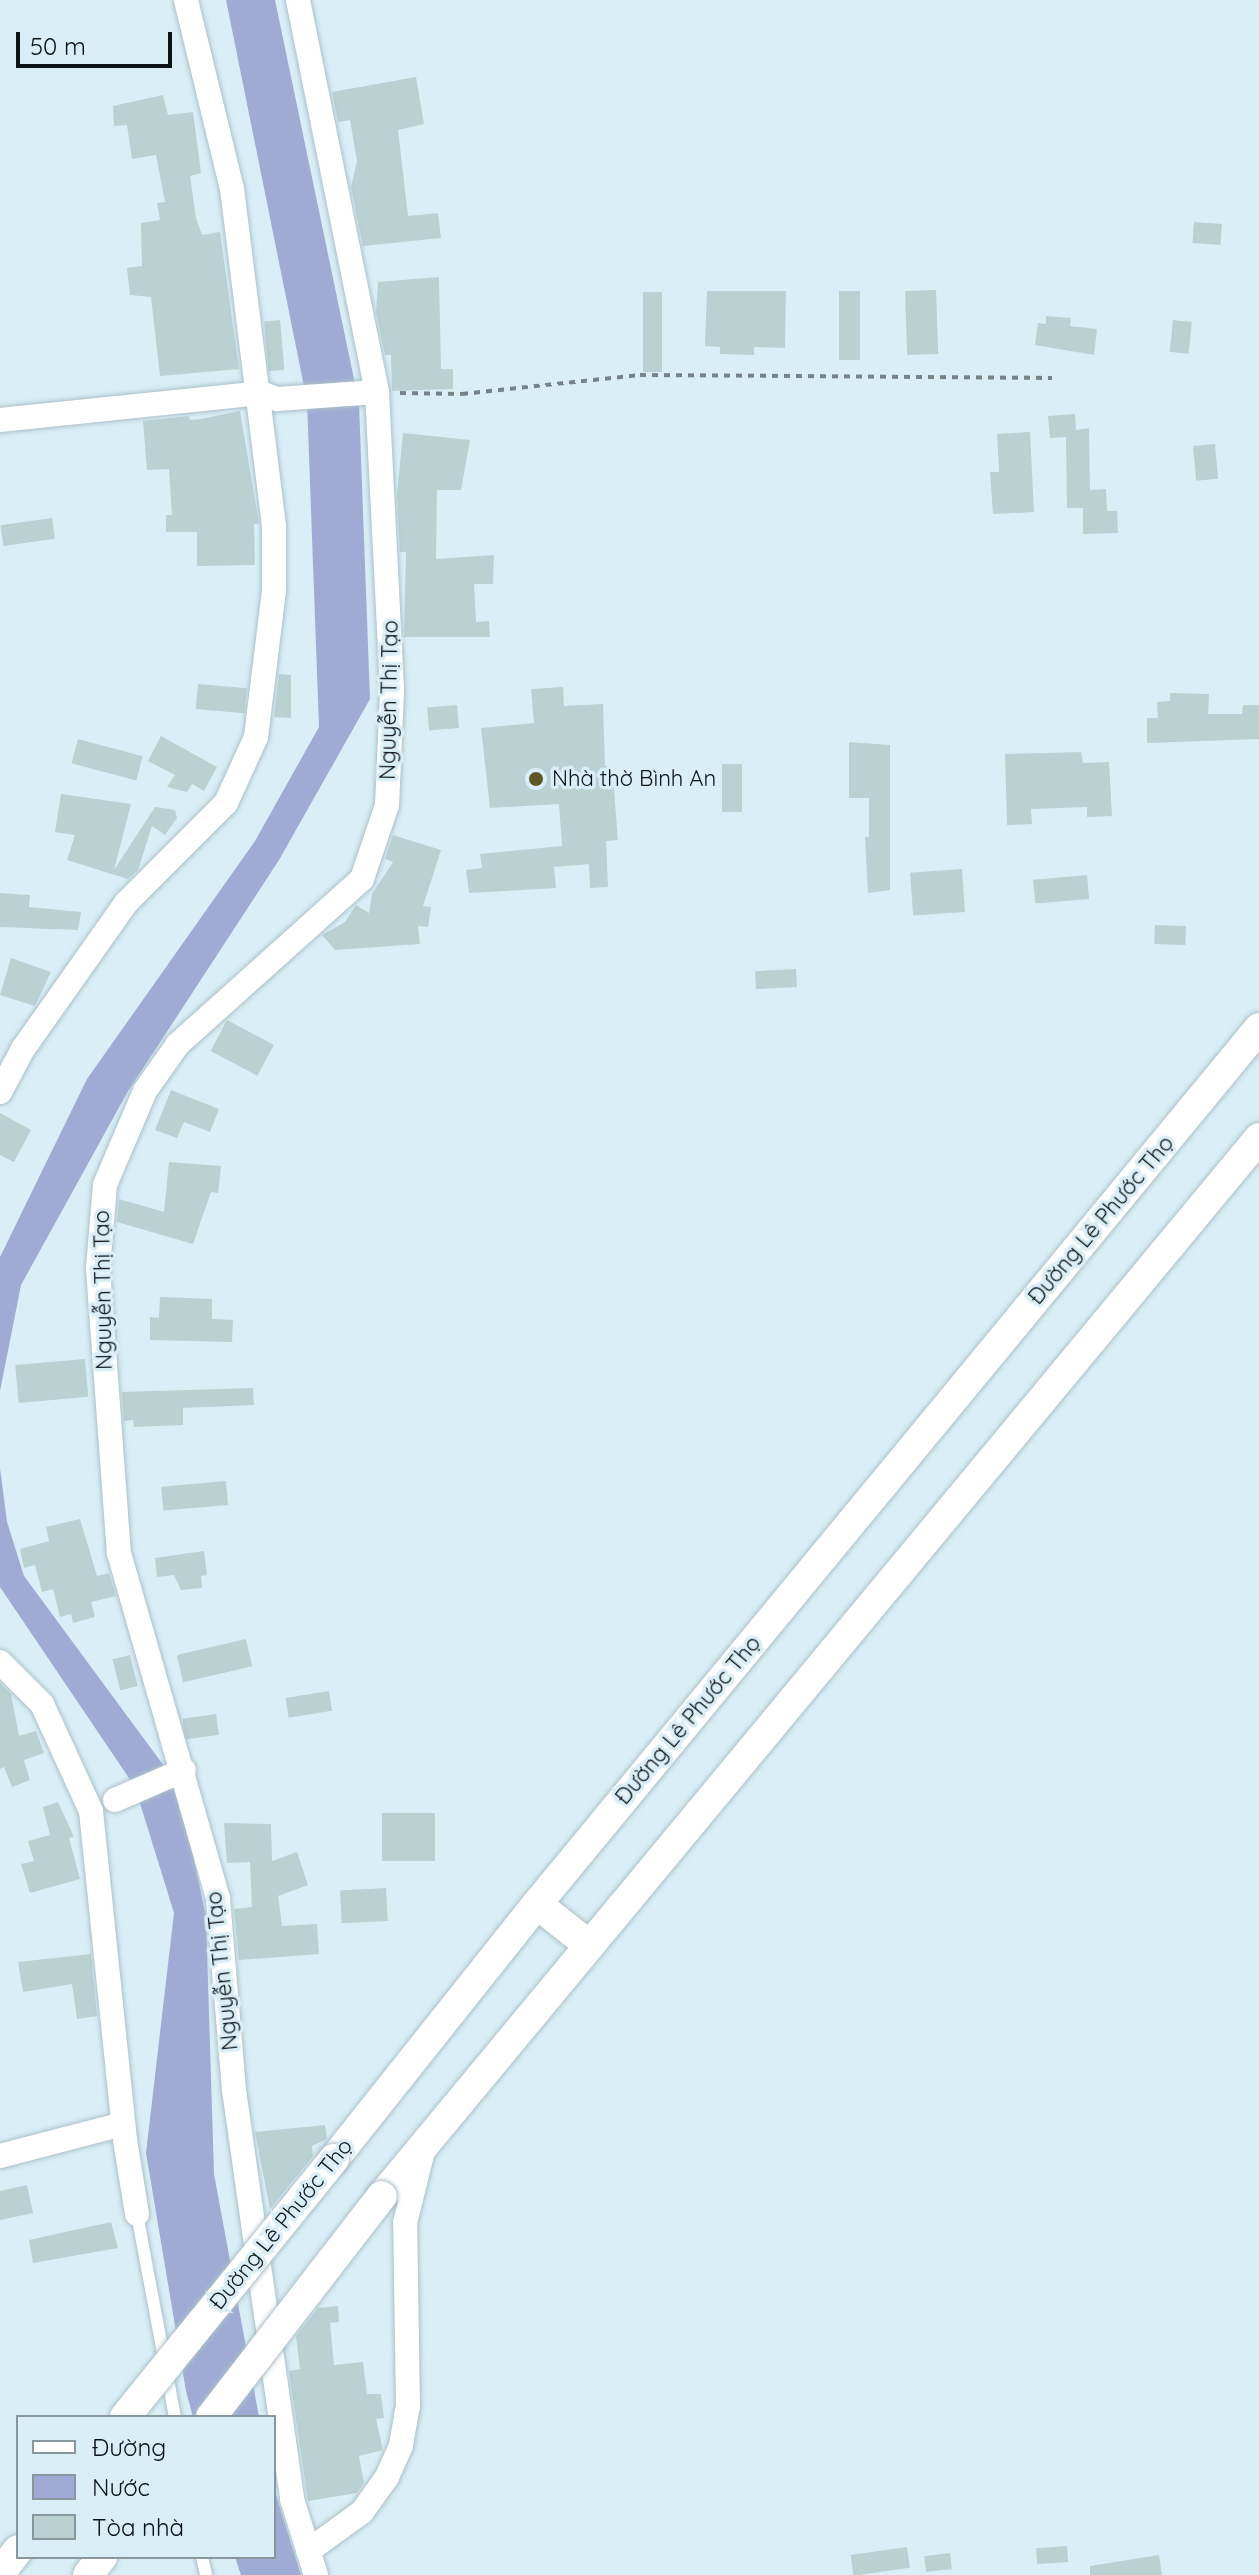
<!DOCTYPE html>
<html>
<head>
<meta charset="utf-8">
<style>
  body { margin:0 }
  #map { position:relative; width:1259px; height:2575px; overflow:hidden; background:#d9eef6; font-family:Quicksand,sans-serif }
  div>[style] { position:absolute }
  .water>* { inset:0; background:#9fabd5 }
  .building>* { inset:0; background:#bad1d2; transform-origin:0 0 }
  .path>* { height:4px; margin-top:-2px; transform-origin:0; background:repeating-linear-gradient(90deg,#768489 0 6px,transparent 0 12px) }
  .roads { filter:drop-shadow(0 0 2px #abc0c8) drop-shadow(0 0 2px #abc0c8) }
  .service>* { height:12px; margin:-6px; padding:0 6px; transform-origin:6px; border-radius:6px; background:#fff }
  .minor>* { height:24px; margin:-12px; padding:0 12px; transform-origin:12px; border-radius:12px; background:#fff }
  .tertiary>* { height:30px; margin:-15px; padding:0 15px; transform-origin:15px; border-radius:15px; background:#fff }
  .bridges { filter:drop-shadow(0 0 2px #abc0c8) drop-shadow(0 0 2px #abc0c8) }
  .tertiary-bridge>* { height:30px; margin:-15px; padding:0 15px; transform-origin:15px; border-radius:15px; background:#fff }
  .dots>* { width:22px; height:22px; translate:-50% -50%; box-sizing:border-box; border:4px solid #d9eef6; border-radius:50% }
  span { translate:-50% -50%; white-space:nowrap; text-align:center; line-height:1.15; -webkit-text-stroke:7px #d9eef6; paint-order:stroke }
  .street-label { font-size:22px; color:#0d1417 }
  .poi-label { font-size:22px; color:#0d1417 }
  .left { translate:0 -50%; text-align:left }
  .legend { position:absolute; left:16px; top:2415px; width:260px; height:144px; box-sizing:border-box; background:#d9eef6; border:2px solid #87979d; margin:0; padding:10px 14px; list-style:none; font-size:24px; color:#0d1417 }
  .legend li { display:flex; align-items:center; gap:16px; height:40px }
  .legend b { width:40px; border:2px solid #87979d }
  .scale { position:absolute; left:16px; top:32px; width:156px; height:36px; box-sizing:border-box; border:4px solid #0d1417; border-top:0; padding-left:10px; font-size:24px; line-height:28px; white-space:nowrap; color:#0d1417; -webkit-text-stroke:6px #d9eef6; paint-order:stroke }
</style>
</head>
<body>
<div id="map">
  <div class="water">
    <i style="clip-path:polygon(226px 0,275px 0,359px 403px,370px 699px,279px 860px,127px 1093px,21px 1285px,0 1391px,0 1257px,87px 1079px,255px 841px,319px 727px,307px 401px)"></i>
    <i style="clip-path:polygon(0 1468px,7px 1522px,24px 1576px,178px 1785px,206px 1916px,214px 2174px,259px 2417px,193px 2417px,186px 2391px,146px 2153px,174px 1913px,135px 1787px,0 1587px)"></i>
    <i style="clip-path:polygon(274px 2488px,301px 2575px,241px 2575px,235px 2557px,274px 2557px)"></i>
  </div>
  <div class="building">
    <i style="clip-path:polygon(416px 77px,424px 124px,398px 130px,408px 216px,438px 213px,441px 238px,363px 246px,351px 187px,357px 161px,350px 120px,338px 122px,332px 92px)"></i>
    <i style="clip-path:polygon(163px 95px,168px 115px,193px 112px,201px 173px,190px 176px,196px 218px,202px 235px,220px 232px,239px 369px,160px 376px,151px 297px,130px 295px,127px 268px,142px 266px,141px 223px,160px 220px,157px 203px,165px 202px,156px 155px,132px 159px,127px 125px,114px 126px,113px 106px)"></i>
    <i style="left:1194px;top:222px;width:28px;height:21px;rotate:4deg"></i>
    <i style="clip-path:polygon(439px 277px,441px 369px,453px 369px,453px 389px,392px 391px,391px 355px,385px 355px,376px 312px,378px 282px)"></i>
    <i style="left:936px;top:290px;width:64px;height:31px;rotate:88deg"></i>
    <i style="clip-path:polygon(707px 291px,786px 291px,785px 348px,754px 347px,754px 355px,720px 354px,720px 347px,705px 346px)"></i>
    <i style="left:839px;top:291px;width:21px;height:69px"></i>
    <i style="left:643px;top:292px;width:19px;height:80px"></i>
    <i style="clip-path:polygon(1046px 316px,1071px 318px,1070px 326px,1097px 329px,1094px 355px,1035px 345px,1038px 323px,1046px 324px)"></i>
    <i style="left:280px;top:320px;width:50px;height:16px;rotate:85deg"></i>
    <i style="left:1173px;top:320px;width:19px;height:32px;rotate:6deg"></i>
    <i style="clip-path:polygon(240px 411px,259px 524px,254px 524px,255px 565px,197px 566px,197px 532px,166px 532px,166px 515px,172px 515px,169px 469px,147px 470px,143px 421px,189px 416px,190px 420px,201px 419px)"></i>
    <i style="clip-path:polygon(1075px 414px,1076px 430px,1089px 428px,1090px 490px,1106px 489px,1107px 511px,1117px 511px,1118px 533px,1083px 534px,1083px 508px,1067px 508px,1066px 437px,1050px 438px,1048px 416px)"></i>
    <i style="clip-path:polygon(1030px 432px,1034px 512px,993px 514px,990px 472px,999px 472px,997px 434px)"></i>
    <i style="clip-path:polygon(403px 433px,470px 440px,461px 490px,437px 490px,436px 559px,494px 555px,493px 584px,474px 584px,476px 622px,489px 621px,490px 637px,404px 637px,406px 552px,400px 552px,397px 495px)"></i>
    <i style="left:1215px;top:444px;width:35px;height:22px;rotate:85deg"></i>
    <i style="left:52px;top:518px;width:21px;height:52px;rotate:82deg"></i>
    <i style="clip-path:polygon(279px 674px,291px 675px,291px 718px,274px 717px)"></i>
    <i style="left:198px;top:684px;width:49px;height:25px;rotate:5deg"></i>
    <i style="clip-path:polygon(563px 687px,564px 706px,603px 704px,605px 766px,612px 766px,618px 840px,606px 841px,608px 887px,590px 888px,589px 864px,554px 867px,556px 888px,469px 893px,466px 870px,482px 868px,480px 854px,562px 846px,559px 804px,490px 808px,481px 728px,534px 723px,531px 689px)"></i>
    <i style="clip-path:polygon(1170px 693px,1209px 694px,1208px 714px,1242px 714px,1243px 705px,1259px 705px,1259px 739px,1147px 743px,1147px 718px,1158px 718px,1157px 702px,1170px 701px)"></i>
    <i style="left:457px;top:705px;width:23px;height:30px;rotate:85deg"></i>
    <i style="clip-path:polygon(161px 736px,217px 767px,204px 791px,192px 784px,187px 792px,167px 787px,175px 775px,148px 761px)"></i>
    <i style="left:78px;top:739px;width:67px;height:25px;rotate:15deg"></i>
    <i style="clip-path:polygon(849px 742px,890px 745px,890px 890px,868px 893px,865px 837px,869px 837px,869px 798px,849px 798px)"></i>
    <i style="clip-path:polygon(1081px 752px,1083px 763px,1109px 762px,1112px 816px,1087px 817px,1087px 807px,1031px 809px,1032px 824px,1007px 825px,1005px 754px)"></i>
    <i style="left:722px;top:764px;width:20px;height:48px"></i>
    <i style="clip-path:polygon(61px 794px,131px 804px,114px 870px,155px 807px,175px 810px,177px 818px,165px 835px,152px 826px,138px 870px,128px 879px,67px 860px,75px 835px,55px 832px)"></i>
    <i style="clip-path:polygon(393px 835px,441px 850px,423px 906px,431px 907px,428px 927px,418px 926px,420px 944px,335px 950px,322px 935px,345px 922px,356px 905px,369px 913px,372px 894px,393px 862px,385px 859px)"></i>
    <i style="left:962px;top:869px;width:43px;height:52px;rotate:86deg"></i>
    <i style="left:1087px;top:875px;width:24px;height:54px;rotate:85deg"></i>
    <i style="clip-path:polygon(0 893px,30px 895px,29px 907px,81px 912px,78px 930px,0 927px)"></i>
    <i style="left:1155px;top:925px;width:31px;height:19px;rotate:2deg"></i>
    <i style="clip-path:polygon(11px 958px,51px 972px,35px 1006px,0 995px)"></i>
    <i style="left:796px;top:969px;width:18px;height:41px;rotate:87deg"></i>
    <i style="left:227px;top:1020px;width:53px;height:35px;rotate:28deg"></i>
    <i style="clip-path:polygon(171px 1090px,219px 1109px,210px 1132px,184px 1122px,177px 1138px,155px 1130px)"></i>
    <i style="clip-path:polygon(0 1113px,31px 1130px,14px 1162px,0 1155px)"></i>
    <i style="clip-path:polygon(169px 1162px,221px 1166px,218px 1193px,211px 1192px,193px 1244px,117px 1222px,119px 1199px,164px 1212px)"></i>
    <i style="clip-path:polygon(160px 1297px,212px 1299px,212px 1319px,233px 1320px,232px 1342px,150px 1340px,150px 1317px,159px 1318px)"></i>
    <i style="left:85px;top:1359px;width:38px;height:70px;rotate:85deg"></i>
    <i style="clip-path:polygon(253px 1388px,254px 1405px,183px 1408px,183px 1425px,134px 1427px,133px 1420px,124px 1421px,122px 1392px)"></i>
    <i style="left:226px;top:1481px;width:24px;height:65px;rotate:85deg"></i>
    <i style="clip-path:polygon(80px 1519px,97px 1576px,109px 1573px,116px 1596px,91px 1602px,95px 1617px,73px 1623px,71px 1614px,60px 1617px,53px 1589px,42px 1592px,35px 1565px,24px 1568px,20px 1549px,49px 1541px,46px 1527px)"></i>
    <i style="clip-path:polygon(204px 1551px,207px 1575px,201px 1576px,202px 1588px,181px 1590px,174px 1575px,157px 1577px,155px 1558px)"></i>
    <i style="left:246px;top:1639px;width:28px;height:71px;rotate:77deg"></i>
    <i style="left:130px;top:1655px;width:32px;height:18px;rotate:76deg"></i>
    <i style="clip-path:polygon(0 1683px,11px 1694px,19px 1736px,36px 1731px,44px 1753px,24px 1760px,30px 1780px,12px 1787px,4px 1767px,0 1769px)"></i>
    <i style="left:329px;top:1691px;width:20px;height:44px;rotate:81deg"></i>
    <i style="left:216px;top:1714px;width:21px;height:34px;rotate:82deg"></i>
    <i style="clip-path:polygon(58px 1802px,74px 1837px,69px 1838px,80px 1879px,30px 1893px,21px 1864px,34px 1861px,28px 1841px,50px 1835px,43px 1807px)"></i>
    <i style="left:435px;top:1813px;width:48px;height:53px;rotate:90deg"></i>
    <i style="clip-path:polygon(224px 1823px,271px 1824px,272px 1861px,297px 1852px,308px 1885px,278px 1896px,282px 1926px,317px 1924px,319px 1954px,239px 1960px,234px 1909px,252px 1907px,250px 1862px,227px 1863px)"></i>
    <i style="left:386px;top:1888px;width:33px;height:46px;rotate:87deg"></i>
    <i style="clip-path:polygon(91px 1954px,97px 2016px,77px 2019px,72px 1984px,23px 1992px,18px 1962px)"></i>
    <i style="clip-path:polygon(325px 2125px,327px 2139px,312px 2146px,313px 2156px,270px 2209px,255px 2132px)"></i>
    <i style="clip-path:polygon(27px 2185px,33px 2213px,0 2220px,0 2191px)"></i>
    <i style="clip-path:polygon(111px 2222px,118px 2248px,33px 2263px,29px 2240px)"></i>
    <i style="clip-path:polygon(338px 2306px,339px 2322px,330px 2323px,334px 2365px,363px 2362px,367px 2394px,381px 2394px,384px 2418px,376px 2419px,383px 2450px,359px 2456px,364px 2483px,357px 2493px,308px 2501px,289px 2371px,300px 2369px,296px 2336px,318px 2308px)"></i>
    <i style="left:1067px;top:2546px;width:16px;height:31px;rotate:86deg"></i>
    <i style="left:907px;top:2547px;width:21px;height:57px;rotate:82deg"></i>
    <i style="left:950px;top:2553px;width:16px;height:26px;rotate:83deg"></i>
    <i style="clip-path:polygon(1159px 2555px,1162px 2575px,1090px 2575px,1090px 2566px)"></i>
  </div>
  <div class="path">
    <i style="left:400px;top:393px;width:62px;rotate:0.9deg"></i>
    <i style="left:462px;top:394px;width:179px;rotate:-6.1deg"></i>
    <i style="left:640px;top:375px;width:412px;rotate:0.4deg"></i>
  </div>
  <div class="roads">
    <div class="service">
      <i style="left:137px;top:2214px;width:207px;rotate:79.4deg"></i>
      <i style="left:202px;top:2557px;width:18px;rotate:77deg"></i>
    </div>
    <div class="minor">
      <i style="left:298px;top:0;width:400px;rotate:78.6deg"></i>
      <i style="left:377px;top:392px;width:300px;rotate:87.1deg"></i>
      <i style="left:392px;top:692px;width:113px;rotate:92.5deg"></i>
      <i style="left:387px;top:805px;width:78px;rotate:108.7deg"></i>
      <i style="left:362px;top:879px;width:247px;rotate:138.1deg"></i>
      <i style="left:178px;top:1044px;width:57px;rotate:125.1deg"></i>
      <i style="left:145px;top:1091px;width:102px;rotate:113.1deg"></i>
      <i style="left:105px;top:1185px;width:84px;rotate:94.8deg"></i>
      <i style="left:98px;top:1269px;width:285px;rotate:85.8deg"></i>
      <i style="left:119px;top:1553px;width:360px;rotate:74deg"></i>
      <i style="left:218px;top:1899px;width:192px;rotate:85.2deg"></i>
      <i style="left:234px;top:2090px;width:413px;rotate:81.9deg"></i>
      <i style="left:292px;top:2499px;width:80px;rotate:72.5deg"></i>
      <i style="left:0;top:420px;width:262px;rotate:-5.9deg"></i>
      <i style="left:261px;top:393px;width:17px;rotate:21deg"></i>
      <i style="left:277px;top:399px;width:100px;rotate:-4deg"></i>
      <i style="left:0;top:1092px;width:49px;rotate:-61.9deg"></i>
      <i style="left:23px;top:1049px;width:179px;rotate:-54.8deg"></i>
      <i style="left:126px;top:903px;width:141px;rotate:-45deg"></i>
      <i style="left:226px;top:803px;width:72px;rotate:-65.6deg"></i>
      <i style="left:256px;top:737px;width:148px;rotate:-83deg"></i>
      <i style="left:274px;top:590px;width:64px;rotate:-90deg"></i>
      <i style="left:274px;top:526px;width:340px;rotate:-97.1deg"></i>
      <i style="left:232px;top:189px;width:195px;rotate:-103.7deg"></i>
      <i style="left:0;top:1662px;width:59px;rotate:45deg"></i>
      <i style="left:42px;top:1704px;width:118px;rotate:65.4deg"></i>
      <i style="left:91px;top:1811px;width:331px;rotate:84.1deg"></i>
      <i style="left:125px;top:2140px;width:75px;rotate:80.8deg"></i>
      <i style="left:115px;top:1800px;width:75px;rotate:-23.5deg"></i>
      <i style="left:0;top:2156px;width:127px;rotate:-14.6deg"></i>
      <i style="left:308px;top:2551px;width:67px;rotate:-35.8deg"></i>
      <i style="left:362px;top:2512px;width:43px;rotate:-54.5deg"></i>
      <i style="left:387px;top:2477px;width:35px;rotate:-66deg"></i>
      <i style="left:401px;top:2445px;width:40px;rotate:-80deg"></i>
      <i style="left:408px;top:2406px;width:183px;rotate:-90.9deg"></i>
      <i style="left:405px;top:2223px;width:70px;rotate:-76deg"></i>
    </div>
    <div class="tertiary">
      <i style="left:537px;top:1904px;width:66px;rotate:38.3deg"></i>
      <i style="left:334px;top:2159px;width:326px;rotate:-51.5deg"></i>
      <i style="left:537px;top:1904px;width:1135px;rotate:-50.5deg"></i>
      <i style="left:382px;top:2196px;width:1374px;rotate:-50.34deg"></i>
      <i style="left:0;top:2573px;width:29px;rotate:-52deg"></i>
      <i style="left:88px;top:2575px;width:23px;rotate:-52deg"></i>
    </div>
  </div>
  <div class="bridges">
    <div class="tertiary-bridge">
      <i style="left:125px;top:2417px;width:332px;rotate:-51deg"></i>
      <i style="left:211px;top:2417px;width:279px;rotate:-52.3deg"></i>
    </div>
  </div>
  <div class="dots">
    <i style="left:536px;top:779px;background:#5f5824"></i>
  </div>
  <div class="street-label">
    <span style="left:389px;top:700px;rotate:-89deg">Nguyễn Thị Tạo</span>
    <span style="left:1101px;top:1220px;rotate:-50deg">Đường Lê Phước Thọ</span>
    <span style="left:103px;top:1290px;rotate:-91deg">Nguyễn Thị Tạo</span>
    <span style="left:688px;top:1720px;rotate:-50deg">Đường Lê Phước Thọ</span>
    <span style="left:222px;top:1971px;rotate:-96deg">Nguyễn Thị Tạo</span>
    <span style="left:281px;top:2224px;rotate:-51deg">Đường Lê Phước Thọ</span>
  </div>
  <div class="poi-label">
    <span class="left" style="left:552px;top:779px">Nhà thờ Bình An</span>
  </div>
  <ul class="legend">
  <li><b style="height:10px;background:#fff"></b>Đường</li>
  <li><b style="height:22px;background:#9fabd5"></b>Nước</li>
  <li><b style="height:22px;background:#bad1d2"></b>Tòa nhà</li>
  </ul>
  <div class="scale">50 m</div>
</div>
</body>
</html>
